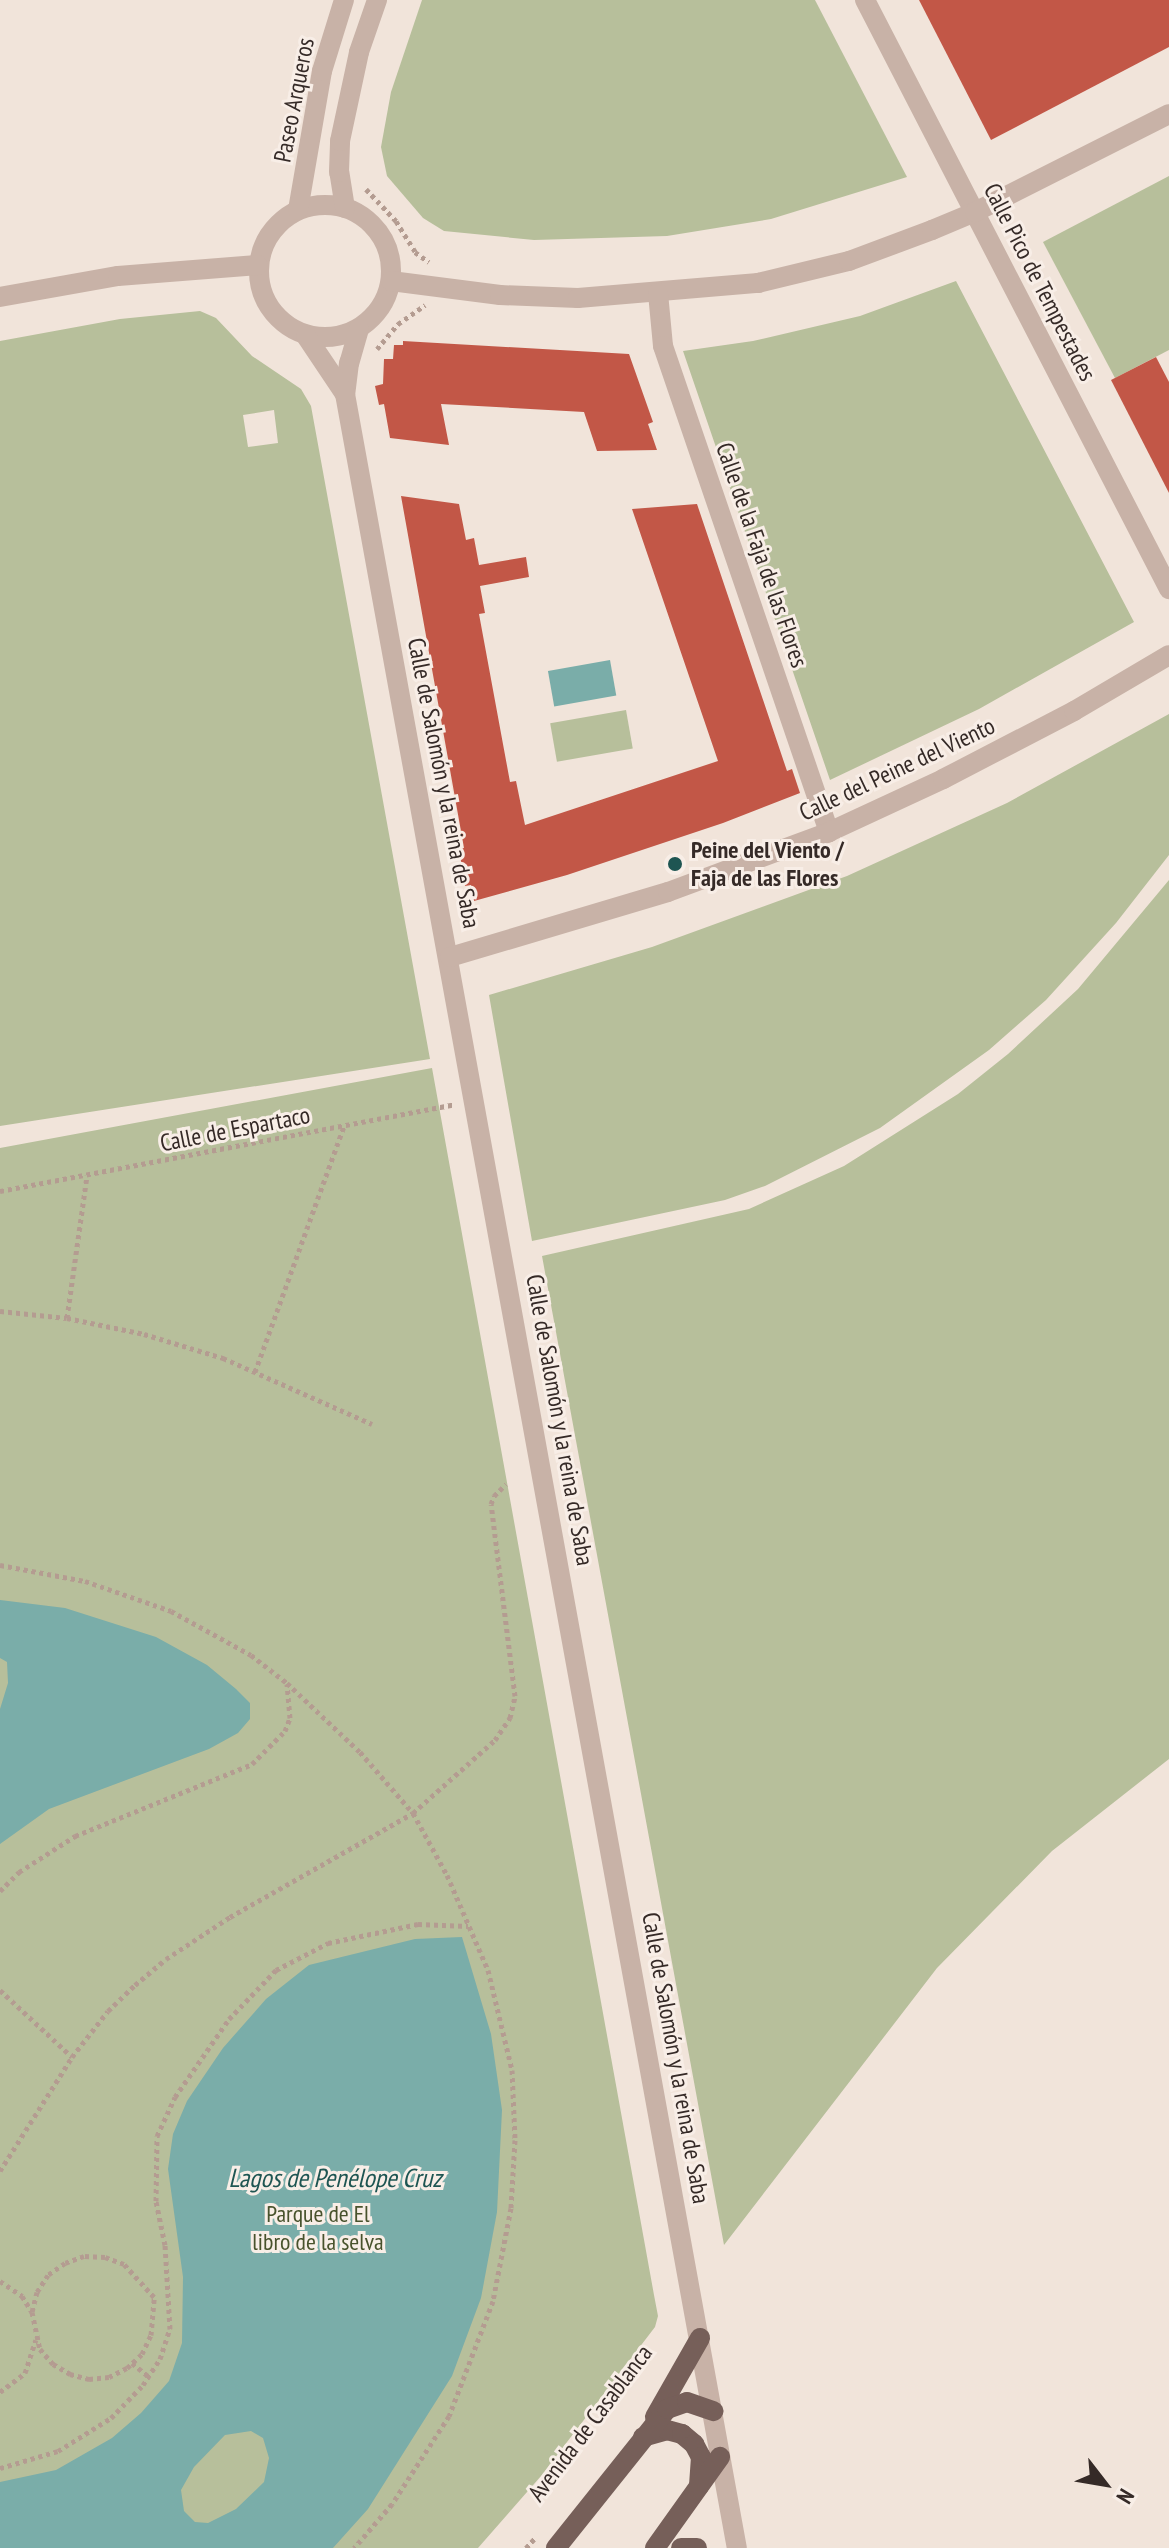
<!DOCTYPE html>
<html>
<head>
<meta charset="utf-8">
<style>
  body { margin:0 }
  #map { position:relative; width:1169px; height:2548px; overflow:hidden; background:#f1e4da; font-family:"PT Sans Narrow",sans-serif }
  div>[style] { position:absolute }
  .green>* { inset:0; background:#b7bf9b; transform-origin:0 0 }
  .water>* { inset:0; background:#7aada9; transform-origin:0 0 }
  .building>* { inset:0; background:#c25747 }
  .path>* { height:5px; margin-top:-2.5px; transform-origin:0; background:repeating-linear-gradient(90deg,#b49c91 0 4px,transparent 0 8px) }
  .minor>* { height:20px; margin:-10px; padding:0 10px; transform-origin:10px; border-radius:10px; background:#c8b2a7 }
  .minor>.ring { margin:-10px; padding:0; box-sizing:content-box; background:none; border:20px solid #c8b2a7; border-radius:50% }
  .major>* { height:20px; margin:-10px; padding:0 10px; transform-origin:10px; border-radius:10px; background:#765f59 }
  .dots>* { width:22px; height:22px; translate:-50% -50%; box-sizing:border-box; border:4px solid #f8eee7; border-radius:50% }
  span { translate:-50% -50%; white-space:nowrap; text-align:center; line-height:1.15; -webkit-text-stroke:6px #f8eee7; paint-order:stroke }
  .street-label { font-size:24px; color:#352a27 }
  .poi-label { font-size:24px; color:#352a27; font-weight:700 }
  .left { translate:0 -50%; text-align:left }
  .park-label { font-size:24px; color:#48522c }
  .water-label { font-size:26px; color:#1e5552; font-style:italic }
  .north { position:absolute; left:1065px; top:2444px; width:80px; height:80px; -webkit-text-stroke:6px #f8eee7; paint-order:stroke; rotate:121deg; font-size:22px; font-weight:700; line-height:32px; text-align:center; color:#352a27 }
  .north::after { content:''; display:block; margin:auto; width:28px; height:36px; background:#352a27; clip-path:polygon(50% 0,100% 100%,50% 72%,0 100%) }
</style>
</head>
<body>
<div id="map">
  <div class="green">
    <i style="clip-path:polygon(422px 0,815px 0,907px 177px,771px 219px,667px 236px,534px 240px,444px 231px,423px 218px,387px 176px,381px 147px,391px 92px)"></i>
    <i style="clip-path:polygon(1169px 176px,1169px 350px,1115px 378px,1043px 242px)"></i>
    <i style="clip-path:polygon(956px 281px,1134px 622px,979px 709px,830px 780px,683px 351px,753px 341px,860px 316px)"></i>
    <i style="clip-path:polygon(evenodd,200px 311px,216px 318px,252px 356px,301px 389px,311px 406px,430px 1059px,0 1126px,0 341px,120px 319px,200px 311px,274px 410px,278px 443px,248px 447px,243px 415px,274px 410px)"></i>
    <i style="left:626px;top:710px;width:39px;height:77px;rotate:80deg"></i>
    <i style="clip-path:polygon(1169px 714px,1169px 855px,1116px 923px,1046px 1000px,989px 1050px,880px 1128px,765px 1186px,725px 1200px,532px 1241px,489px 995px,652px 947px,847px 876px,1007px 803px)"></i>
    <i style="clip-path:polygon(1169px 880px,1169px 1759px,1052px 1851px,937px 1968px,724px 2245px,542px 1256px,749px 1209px,844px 1166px,958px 1094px,1008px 1054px,1078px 989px)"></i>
    <i style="clip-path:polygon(432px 1068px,654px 2295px,658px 2316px,655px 2327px,541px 2476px,478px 2548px,0 2548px,0 1148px)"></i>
  </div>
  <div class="water">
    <i style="left:610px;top:660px;width:36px;height:63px;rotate:80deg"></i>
    <i style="clip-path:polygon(0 1600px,65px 1608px,156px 1637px,207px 1665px,236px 1689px,250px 1703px,250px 1719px,238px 1733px,209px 1749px,49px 1809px,0 1844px,0 1709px,8px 1683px,7px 1662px,0 1658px)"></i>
    <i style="clip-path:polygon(evenodd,462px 1937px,491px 2034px,502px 2110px,497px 2212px,481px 2298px,452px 2376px,368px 2509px,333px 2548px,0 2548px,0 2482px,56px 2470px,112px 2438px,141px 2413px,169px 2381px,182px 2343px,183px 2277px,168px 2169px,173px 2134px,187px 2101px,223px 2048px,266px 1999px,309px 1965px,415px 1939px,462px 1937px,251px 2431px,263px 2438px,269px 2458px,264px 2482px,236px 2509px,208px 2523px,195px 2522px,184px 2511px,181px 2490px,194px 2467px,225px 2435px,251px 2431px)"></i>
  </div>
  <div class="building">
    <i style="clip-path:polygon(919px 0,1169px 0,1169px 47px,991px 140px)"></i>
    <i style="clip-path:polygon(403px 341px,629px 354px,653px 422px,648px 424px,657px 450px,597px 451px,584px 412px,441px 404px,449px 445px,390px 438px,384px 404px,379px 405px,375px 386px,383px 384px,384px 359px,393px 359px,394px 345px,403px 345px)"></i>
    <i style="clip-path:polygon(1156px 357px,1169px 382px,1169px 493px,1111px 380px)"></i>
    <i style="clip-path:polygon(401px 496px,459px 504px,466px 540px,474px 538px,479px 565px,526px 557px,529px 577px,480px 586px,485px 613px,479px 614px,510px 782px,516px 781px,525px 825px,718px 761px,632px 509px,697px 504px,787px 771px,792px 769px,800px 793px,723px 823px,567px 875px,474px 901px,471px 885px,465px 886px,459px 849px,464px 848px)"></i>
  </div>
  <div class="path">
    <i style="left:366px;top:189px;width:44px;rotate:46.8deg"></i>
    <i style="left:396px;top:221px;width:36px;rotate:58deg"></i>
    <i style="left:415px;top:252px;width:17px;rotate:36deg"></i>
    <i style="left:377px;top:349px;width:33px;rotate:-50deg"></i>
    <i style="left:398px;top:324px;width:33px;rotate:-35deg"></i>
    <i style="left:0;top:1191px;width:463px;rotate:-10.8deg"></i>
    <i style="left:0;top:1311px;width:67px;rotate:6deg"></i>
    <i style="left:67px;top:1318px;width:79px;rotate:11.7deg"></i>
    <i style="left:144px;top:1334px;width:83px;rotate:16.9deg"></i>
    <i style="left:223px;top:1358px;width:163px;rotate:23.9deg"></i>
    <i style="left:67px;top:1318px;width:144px;rotate:-82deg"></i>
    <i style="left:255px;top:1372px;width:262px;rotate:-70.1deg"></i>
    <i style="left:0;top:1565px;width:86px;rotate:10.7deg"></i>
    <i style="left:85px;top:1581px;width:91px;rotate:19.2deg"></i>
    <i style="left:171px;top:1611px;width:91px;rotate:28.8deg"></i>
    <i style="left:251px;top:1655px;width:46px;rotate:37.9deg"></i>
    <i style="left:287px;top:1683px;width:100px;rotate:43.4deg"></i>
    <i style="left:360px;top:1752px;width:81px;rotate:49deg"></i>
    <i style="left:413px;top:1813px;width:71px;rotate:61.3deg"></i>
    <i style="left:447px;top:1875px;width:103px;rotate:66.7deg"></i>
    <i style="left:488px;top:1970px;width:103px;rotate:76.5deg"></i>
    <i style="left:512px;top:2070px;width:70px;rotate:87.5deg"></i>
    <i style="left:515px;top:2140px;width:68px;rotate:93.4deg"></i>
    <i style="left:511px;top:2208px;width:95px;rotate:101deg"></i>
    <i style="left:493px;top:2301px;width:123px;rotate:110.9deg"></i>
    <i style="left:449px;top:2416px;width:105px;rotate:122.9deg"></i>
    <i style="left:392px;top:2504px;width:58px;rotate:130.8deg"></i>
    <i style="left:0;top:1891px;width:27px;rotate:-45deg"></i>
    <i style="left:19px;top:1872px;width:67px;rotate:-32.7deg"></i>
    <i style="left:75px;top:1836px;width:191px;rotate:-22.1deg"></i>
    <i style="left:252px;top:1764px;width:47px;rotate:-45deg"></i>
    <i style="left:285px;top:1731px;width:14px;rotate:-69deg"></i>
    <i style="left:290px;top:1718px;width:34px;rotate:-95deg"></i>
    <i style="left:0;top:1990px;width:98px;rotate:42.9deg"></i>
    <i style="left:0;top:2171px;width:135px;rotate:-57.7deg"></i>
    <i style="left:72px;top:2057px;width:58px;rotate:-52deg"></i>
    <i style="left:108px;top:2011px;width:37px;rotate:-44deg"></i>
    <i style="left:135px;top:1985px;width:40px;rotate:-40deg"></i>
    <i style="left:166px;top:1959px;width:77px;rotate:-33.3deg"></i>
    <i style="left:230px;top:1917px;width:210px;rotate:-29.6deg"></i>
    <i style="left:413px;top:1813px;width:110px;rotate:-41.7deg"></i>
    <i style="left:495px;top:1740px;width:27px;rotate:-56deg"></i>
    <i style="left:510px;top:1718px;width:23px;rotate:-77deg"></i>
    <i style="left:515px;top:1696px;width:193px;rotate:-97.1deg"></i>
    <i style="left:491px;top:1504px;width:9px;rotate:-69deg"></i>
    <i style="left:494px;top:1496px;width:17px;rotate:-45deg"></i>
    <i style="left:0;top:2281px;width:27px;rotate:34deg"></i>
    <i style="left:22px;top:2296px;width:19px;rotate:58deg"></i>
    <i style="left:32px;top:2312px;width:38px;rotate:78deg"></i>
    <i style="left:40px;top:2349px;width:20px;rotate:49deg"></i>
    <i style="left:53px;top:2364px;width:20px;rotate:30deg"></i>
    <i style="left:70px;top:2374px;width:20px;rotate:15deg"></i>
    <i style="left:89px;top:2379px;width:20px;rotate:-6deg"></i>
    <i style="left:109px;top:2377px;width:20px;rotate:-27deg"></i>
    <i style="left:127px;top:2368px;width:21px;rotate:-43deg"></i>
    <i style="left:142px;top:2354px;width:21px;rotate:-65deg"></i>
    <i style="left:151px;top:2335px;width:38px;rotate:-85deg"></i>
    <i style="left:154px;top:2297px;width:45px;rotate:-132.3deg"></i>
    <i style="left:124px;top:2264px;width:20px;rotate:-160deg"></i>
    <i style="left:105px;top:2257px;width:21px;rotate:-177deg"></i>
    <i style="left:84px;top:2256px;width:20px;rotate:160deg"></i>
    <i style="left:65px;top:2263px;width:21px;rotate:145deg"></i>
    <i style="left:48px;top:2275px;width:20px;rotate:123deg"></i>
    <i style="left:37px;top:2292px;width:21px;rotate:104deg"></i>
    <i style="left:132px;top:2363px;width:22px;rotate:39deg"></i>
    <i style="left:0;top:2392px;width:31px;rotate:-37deg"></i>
    <i style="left:25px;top:2373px;width:35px;rotate:-72deg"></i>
    <i style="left:0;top:2468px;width:60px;rotate:-16.3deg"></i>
    <i style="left:58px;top:2451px;width:62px;rotate:-31.9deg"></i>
    <i style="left:111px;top:2418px;width:46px;rotate:-45.9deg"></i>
    <i style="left:143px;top:2385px;width:31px;rotate:-57deg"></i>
    <i style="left:160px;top:2359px;width:32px;rotate:-72deg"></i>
    <i style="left:170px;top:2329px;width:84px;rotate:-93.4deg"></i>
    <i style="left:165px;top:2245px;width:45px;rotate:-101.6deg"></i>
    <i style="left:156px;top:2201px;width:65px;rotate:-89.1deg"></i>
    <i style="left:157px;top:2136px;width:43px;rotate:-65.2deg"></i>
    <i style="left:175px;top:2097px;width:95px;rotate:-55.3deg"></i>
    <i style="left:229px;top:2019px;width:68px;rotate:-46.2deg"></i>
    <i style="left:276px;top:1970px;width:59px;rotate:-27.4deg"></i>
    <i style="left:328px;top:1943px;width:92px;rotate:-11.9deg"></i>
    <i style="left:418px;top:1924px;width:50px;rotate:2.3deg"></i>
    <i style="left:526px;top:2548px;width:13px;rotate:-48deg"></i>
  </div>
  <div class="minor">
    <i style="left:865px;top:0;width:663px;rotate:62.7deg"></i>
    <i class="ring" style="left:259px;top:205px;width:112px;height:112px"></i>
    <i style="left:345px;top:208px;width:36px;rotate:-99deg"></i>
    <i style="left:339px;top:172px;width:31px;rotate:-88deg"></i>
    <i style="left:340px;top:141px;width:91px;rotate:-77.9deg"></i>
    <i style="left:359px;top:52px;width:55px;rotate:-70.9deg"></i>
    <i style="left:298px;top:210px;width:141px;rotate:-80.2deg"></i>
    <i style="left:322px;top:71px;width:74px;rotate:-72.8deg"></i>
    <i style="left:391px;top:281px;width:110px;rotate:7.3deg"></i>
    <i style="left:500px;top:295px;width:78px;rotate:2.2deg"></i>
    <i style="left:578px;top:298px;width:181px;rotate:-4.8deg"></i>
    <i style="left:758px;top:283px;width:94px;rotate:-13.6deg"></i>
    <i style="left:849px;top:261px;width:89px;rotate:-20.5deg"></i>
    <i style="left:932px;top:230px;width:47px;rotate:-22.7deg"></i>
    <i style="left:975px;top:212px;width:217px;rotate:-26.8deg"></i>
    <i style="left:658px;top:293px;width:53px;rotate:84.6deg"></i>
    <i style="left:663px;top:346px;width:514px;rotate:71.14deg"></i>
    <i style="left:0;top:297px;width:120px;rotate:-10.1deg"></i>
    <i style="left:118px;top:276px;width:140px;rotate:-4.5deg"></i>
    <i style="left:359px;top:329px;width:35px;rotate:106deg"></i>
    <i style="left:349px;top:363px;width:31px;rotate:97deg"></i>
    <i style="left:345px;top:394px;width:2189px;rotate:79.69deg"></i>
    <i style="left:306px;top:336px;width:70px;rotate:56.1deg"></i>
    <i style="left:450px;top:957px;width:227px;rotate:-16.6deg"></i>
    <i style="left:668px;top:892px;width:172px;rotate:-20.4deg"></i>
    <i style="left:829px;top:832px;width:126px;rotate:-24.9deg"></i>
    <i style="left:943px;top:779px;width:148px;rotate:-27.4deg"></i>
    <i style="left:1074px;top:711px;width:110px;rotate:-30.5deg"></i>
  </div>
  <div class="major">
    <i style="left:655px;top:2417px;width:91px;rotate:-60.3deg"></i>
    <i style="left:643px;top:2437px;width:25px;rotate:-16deg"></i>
    <i style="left:667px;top:2430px;width:16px;rotate:15deg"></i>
    <i style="left:682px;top:2434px;width:16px;rotate:40deg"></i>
    <i style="left:694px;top:2444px;width:15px;rotate:62deg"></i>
    <i style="left:701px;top:2457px;width:29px;rotate:94deg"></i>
    <i style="left:556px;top:2548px;width:178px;rotate:-51.4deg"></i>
    <i style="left:667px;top:2409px;width:21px;rotate:-19deg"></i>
    <i style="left:687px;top:2402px;width:28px;rotate:19deg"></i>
    <i style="left:655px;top:2548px;width:112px;rotate:-54.5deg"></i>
    <i style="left:681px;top:2548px;width:16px"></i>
  </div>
  <div class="dots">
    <i style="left:675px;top:864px;background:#1e5552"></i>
  </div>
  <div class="street-label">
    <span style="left:294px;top:100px;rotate:-79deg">Paseo Arqueros</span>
    <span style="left:1040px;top:282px;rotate:63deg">Calle Pico de Tempestades</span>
    <span style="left:762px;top:555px;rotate:71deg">Calle de la Faja de las Flores</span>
    <span style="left:897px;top:769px;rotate:-25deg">Calle del Peine del Viento</span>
    <span style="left:444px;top:783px;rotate:79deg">Calle de Salomón y la reina de Saba</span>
    <span style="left:235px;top:1129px;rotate:-11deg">Calle de Espartaco</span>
    <span style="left:560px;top:1420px;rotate:80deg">Calle de Salomón y la reina de Saba</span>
    <span style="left:676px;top:2058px;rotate:80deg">Calle de Salomón y la reina de Saba</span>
    <span style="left:590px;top:2423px;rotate:-53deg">Avenida de Casablanca</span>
  </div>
  <div class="poi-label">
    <span class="left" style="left:691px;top:864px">Peine del Viento /<br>Faja de las Flores</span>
  </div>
  <div class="park-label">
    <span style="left:318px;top:2228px">Parque de El<br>libro de la selva</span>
  </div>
  <div class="water-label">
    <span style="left:335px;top:2178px">Lagos de Penélope Cruz</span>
  </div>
  <div class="north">N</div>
</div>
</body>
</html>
